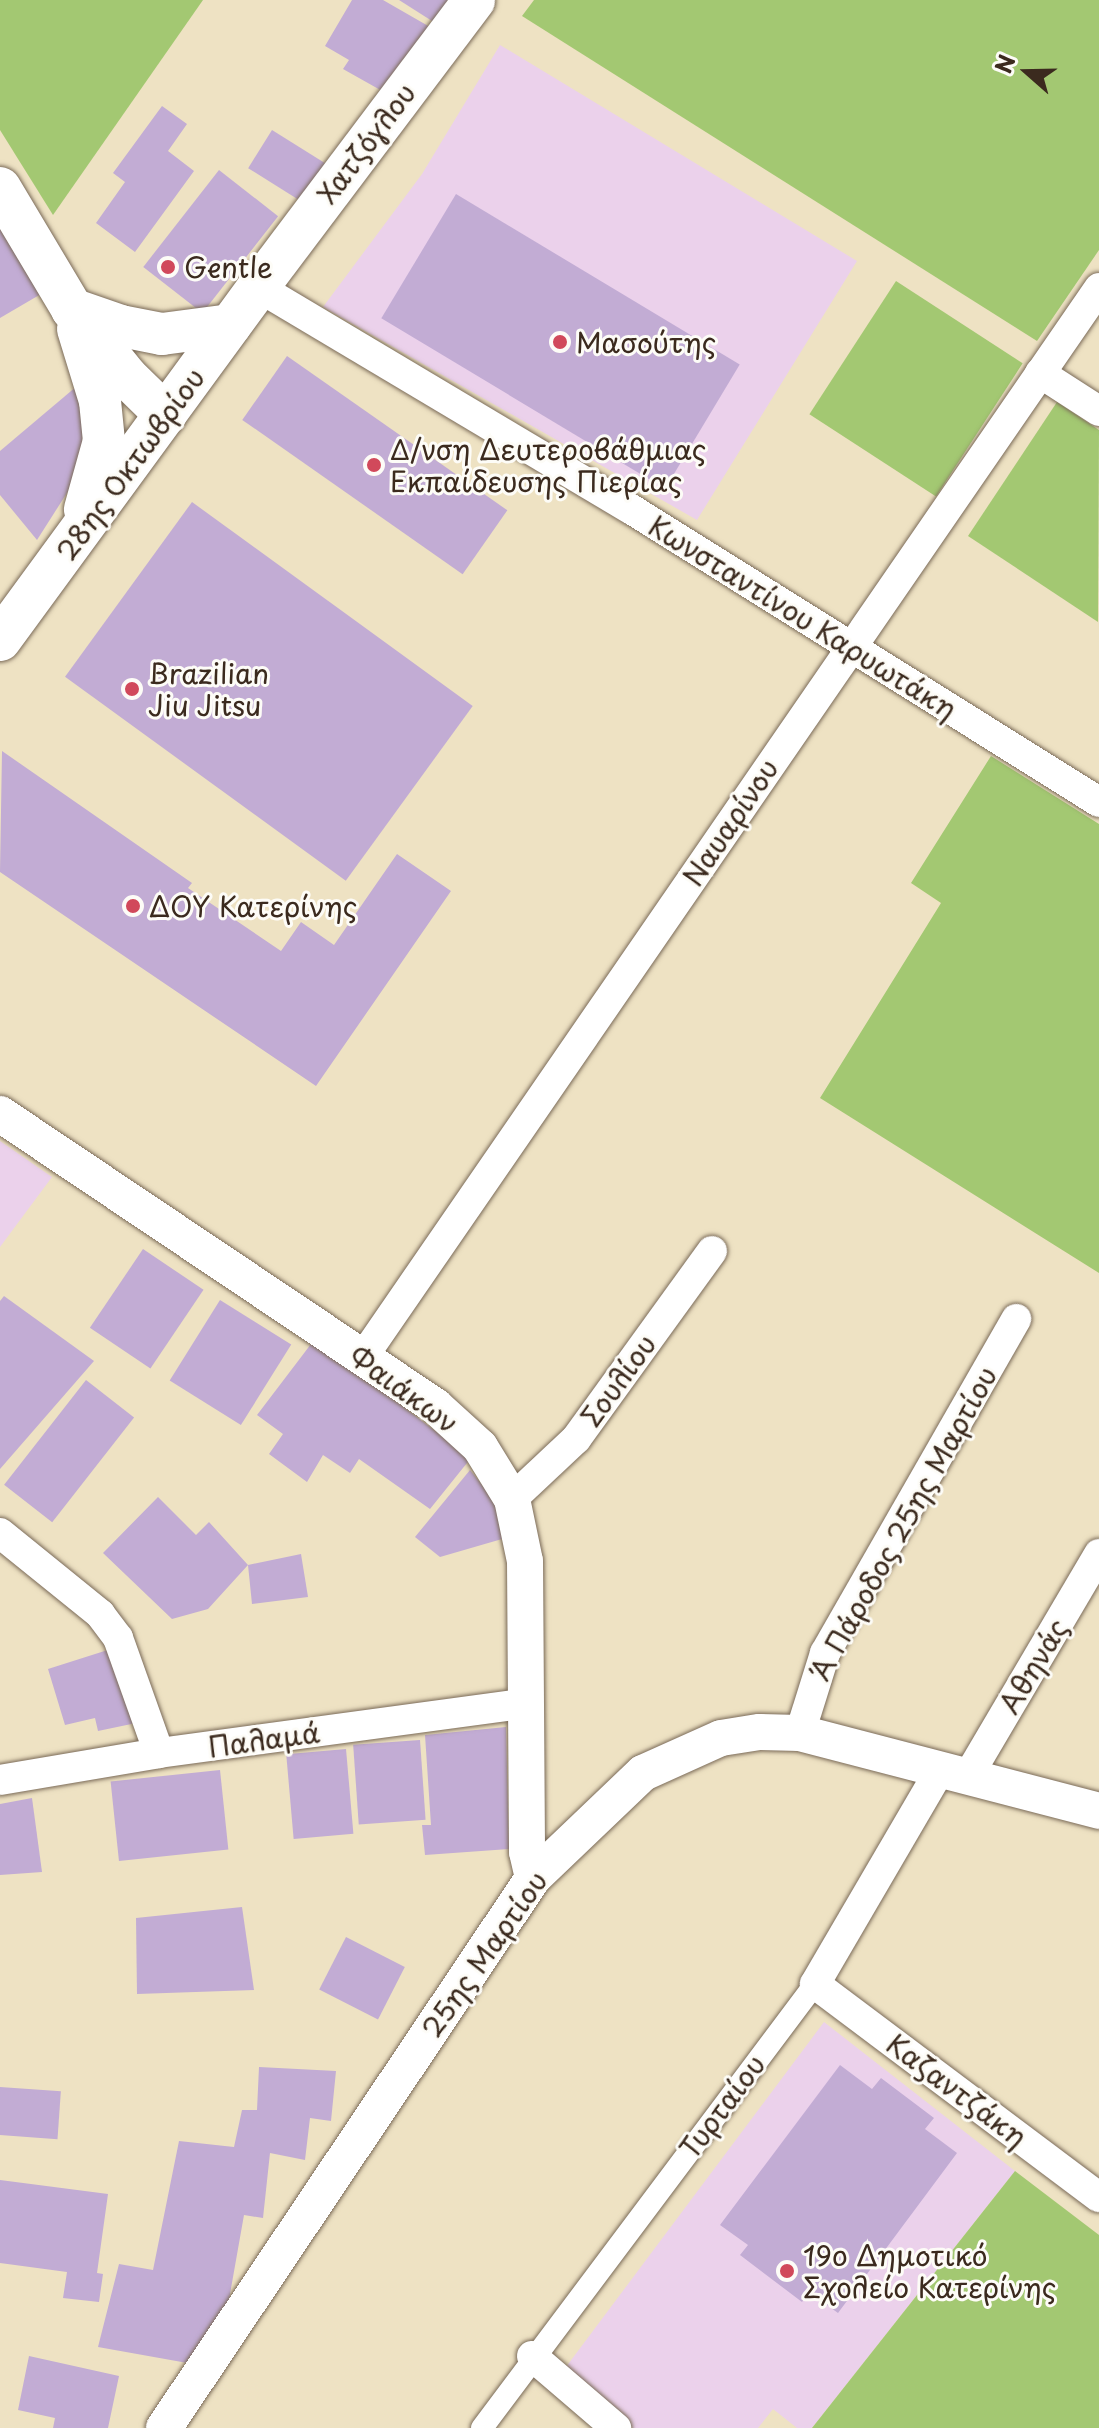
<!DOCTYPE html>
<html>
<head>
<meta charset="utf-8">
<style>
  body { margin:0 }
  #map { position:relative; width:1099px; height:2428px; overflow:hidden; background:#eee2c3; font-family:"Playpen Sans",sans-serif }
  div>[style] { position:absolute }
  .built>* { inset:0; background:#ebd1eb }
  .green>* { inset:0; background:#a3c872; transform-origin:0 0 }
  .building>* { inset:0; background:#c2acd4; transform-origin:0 0 }
  .roads { filter:drop-shadow(0 0 2px #7a6a58) drop-shadow(0 0 2px #7a6a58) }
  .pedestrian>* { height:22px; margin:-11px; padding:0 11px; transform-origin:11px; border-radius:11px; background:#fff }
  .minor>* { height:30px; margin:-15px; padding:0 15px; transform-origin:15px; border-radius:15px; background:#fff }
  .tertiary>* { height:36px; margin:-18px; padding:0 18px; transform-origin:18px; border-radius:18px; background:#fff }
  .secondary>* { height:42px; margin:-21px; padding:0 21px; transform-origin:21px; border-radius:21px; background:#fff }
  .dots>* { width:22px; height:22px; translate:-50% -50%; box-sizing:border-box; border:4px solid #fdfcf7; border-radius:50% }
  span { translate:-50% -50%; white-space:nowrap; text-align:center; line-height:1.15; -webkit-text-stroke:6px #fdfcf7; paint-order:stroke }
  .street-label { font-size:28px; color:#3b2a1e }
  .poi-label { font-size:28px; color:#3b2a1e }
  .left { translate:0 -50%; text-align:left }
  .north { position:absolute; left:987px; top:32px; width:80px; height:80px; -webkit-text-stroke:6px #fdfcf7; paint-order:stroke; rotate:290deg; font-size:22px; font-weight:700; line-height:32px; text-align:center; color:#3b2a1e }
  .north::after { content:''; display:block; margin:auto; width:28px; height:36px; background:#3b2a1e; clip-path:polygon(50% 0,100% 100%,50% 72%,0 100%) }
</style>
</head>
<body>
<div id="map">
  <div class="built">
    <i style="clip-path:polygon(500px 45px,857px 261px,697px 520px,323px 307px,422px 174px)"></i>
    <i style="clip-path:polygon(0 1141px,52px 1177px,0 1247px)"></i>
    <i style="clip-path:polygon(824px 2022px,1015px 2171px,812px 2428px,797px 2428px,773px 2409px,758px 2428px,633px 2428px,563px 2371px)"></i>
  </div>
  <div class="green">
    <i style="clip-path:polygon(0 0,203px 0,53px 215px,0 130px)"></i>
    <i style="clip-path:polygon(534px 0,1099px 0,1099px 250px,1037px 341px,522px 16px)"></i>
    <i style="left:896px;top:281px;width:151px;height:159px;rotate:33deg"></i>
    <i style="clip-path:polygon(1057px 402px,1099px 430px,1098px 622px,968px 536px)"></i>
    <i style="clip-path:polygon(991px 756px,1099px 824px,1099px 1273px,820px 1098px,941px 903px,911px 883px)"></i>
    <i style="clip-path:polygon(1015px 2171px,1099px 2235px,1099px 2428px,812px 2428px)"></i>
  </div>
  <div class="building">
    <i style="clip-path:polygon(352px 0,383px 0,430px 27px,391px 96px,343px 69px,349px 60px,325px 46px)"></i>
    <i style="clip-path:polygon(399px 0,460px 0,443px 28px)"></i>
    <i style="clip-path:polygon(162px 106px,187px 124px,168px 151px,194px 171px,135px 252px,96px 223px,125px 182px,113px 173px)"></i>
    <i style="left:272px;top:130px;width:66px;height:45px;rotate:32deg"></i>
    <i style="left:219px;top:170px;width:75px;height:123px;rotate:38deg"></i>
    <i style="left:456px;top:194px;width:331px;height:145px;rotate:31deg"></i>
    <i style="clip-path:polygon(0 222px,41px 294px,0 318px)"></i>
    <i style="left:287px;top:356px;width:269px;height:78px;rotate:35deg"></i>
    <i style="clip-path:polygon(77px 386px,93px 452px,37px 540px,0 495px,0 451px)"></i>
    <i style="left:192px;top:502px;width:347px;height:216px;rotate:36deg"></i>
    <i style="clip-path:polygon(2px 751px,192px 883px,188px 888px,281px 951px,301px 922px,334px 945px,397px 854px,451px 891px,316px 1086px,0 872px)"></i>
    <i style="left:143px;top:1249px;width:73px;height:95px;rotate:34deg"></i>
    <i style="clip-path:polygon(4px 1296px,94px 1361px,0 1469px,0 1301px)"></i>
    <i style="left:220px;top:1300px;width:84px;height:95px;rotate:32deg"></i>
    <i style="clip-path:polygon(311px 1344px,398px 1403px,471px 1458px,430px 1509px,359px 1459px,350px 1473px,323px 1455px,307px 1482px,269px 1454px,283px 1434px,257px 1415px)"></i>
    <i style="left:86px;top:1380px;width:61px;height:133px;rotate:38deg"></i>
    <i style="clip-path:polygon(470px 1470px,498px 1505px,502px 1539px,440px 1557px,415px 1537px)"></i>
    <i style="clip-path:polygon(158px 1497px,196px 1535px,209px 1522px,248px 1565px,208px 1609px,172px 1619px,103px 1553px)"></i>
    <i style="clip-path:polygon(301px 1554px,308px 1597px,252px 1604px,248px 1565px)"></i>
    <i style="clip-path:polygon(114px 1648px,141px 1722px,98px 1731px,95px 1718px,65px 1725px,48px 1669px)"></i>
    <i style="clip-path:polygon(506px 1727px,509px 1849px,425px 1855px,422px 1825px,431px 1825px,425px 1735px)"></i>
    <i style="left:420px;top:1740px;width:80px;height:67px;rotate:86deg"></i>
    <i style="left:346px;top:1749px;width:85px;height:60px;rotate:85deg"></i>
    <i style="left:220px;top:1770px;width:80px;height:110px;rotate:84deg"></i>
    <i style="clip-path:polygon(32px 1798px,42px 1872px,0 1875px,0 1804px)"></i>
    <i style="clip-path:polygon(242px 1907px,254px 1990px,137px 1994px,136px 1918px)"></i>
    <i style="left:346px;top:1937px;width:66px;height:59px;rotate:27deg"></i>
    <i style="clip-path:polygon(840px 2065px,872px 2089px,881px 2078px,934px 2118px,925px 2129px,957px 2153px,838px 2313px,809px 2292px,802px 2302px,740px 2255px,748px 2245px,720px 2225px)"></i>
    <i style="clip-path:polygon(259px 2067px,336px 2071px,331px 2121px,310px 2118px,305px 2160px,270px 2153px,263px 2218px,244px 2215px,227px 2311px,193px 2364px,98px 2347px,119px 2264px,153px 2270px,179px 2141px,234px 2147px,242px 2110px,257px 2110px)"></i>
    <i style="left:0;top:2087px;width:61px;height:48px;rotate:4deg"></i>
    <i style="clip-path:polygon(0 2180px,108px 2194px,97px 2273px,103px 2274px,99px 2302px,63px 2298px,67px 2272px,0 2263px)"></i>
    <i style="clip-path:polygon(29px 2356px,119px 2376px,108px 2428px,53px 2428px,55px 2418px,18px 2410px)"></i>
  </div>
  <div class="roads">
    <div class="pedestrian">
      <i style="left:482px;top:2428px;width:555px;rotate:-53.13deg"></i>
    </div>
    <div class="minor">
      <i style="left:258px;top:287px;width:434px;rotate:30.8deg"></i>
      <i style="left:631px;top:509px;width:552px;rotate:32.05deg"></i>
      <i style="left:1040px;top:373px;width:70px;rotate:32.8deg"></i>
      <i style="left:363px;top:1357px;width:1298px;rotate:-55.45deg"></i>
      <i style="left:512px;top:1499px;width:88px;rotate:-43.2deg"></i>
      <i style="left:576px;top:1439px;width:232px;rotate:-54.1deg"></i>
      <i style="left:0;top:1533px;width:129px;rotate:39deg"></i>
      <i style="left:100px;top:1614px;width:30px;rotate:53deg"></i>
      <i style="left:118px;top:1638px;width:122px;rotate:70.4deg"></i>
      <i style="left:800px;top:1733px;width:84px;rotate:-72.6deg"></i>
      <i style="left:825px;top:1653px;width:385px;rotate:-60.2deg"></i>
      <i style="left:940px;top:1770px;width:248px;rotate:120.3deg"></i>
      <i style="left:815px;top:1984px;width:355px;rotate:36.9deg"></i>
      <i style="left:967px;top:1778px;width:260px;rotate:-59.5deg"></i>
      <i style="left:0;top:1780px;width:161px;rotate:-9.6deg"></i>
      <i style="left:159px;top:1753px;width:372px;rotate:-7.7deg"></i>
      <i style="left:532px;top:2356px;width:111px;rotate:40.6deg"></i>
    </div>
    <div class="tertiary">
      <i style="left:0;top:1114px;width:524px;rotate:33.87deg"></i>
      <i style="left:435px;top:1406px;width:61px;rotate:42.3deg"></i>
      <i style="left:480px;top:1447px;width:61px;rotate:58.4deg"></i>
      <i style="left:512px;top:1499px;width:63px;rotate:78.2deg"></i>
      <i style="left:525px;top:1561px;width:291px;rotate:89.6deg"></i>
      <i style="left:527px;top:1852px;width:27px;rotate:77deg"></i>
      <i style="left:164px;top:2428px;width:662px;rotate:-56.14deg"></i>
      <i style="left:533px;top:1878px;width:152px;rotate:-43.7deg"></i>
      <i style="left:643px;top:1773px;width:85px;rotate:-24.2deg"></i>
      <i style="left:721px;top:1738px;width:39px;rotate:-9deg"></i>
      <i style="left:760px;top:1732px;width:40px;rotate:1.4deg"></i>
      <i style="left:800px;top:1733px;width:309px;rotate:14.6deg"></i>
    </div>
    <div class="secondary">
      <i style="left:0;top:188px;width:141px;rotate:59.2deg"></i>
      <i style="left:72px;top:309px;width:87px;rotate:51deg"></i>
      <i style="left:127px;top:377px;width:54px;rotate:44.3deg"></i>
      <i style="left:72px;top:309px;width:52px;rotate:19.1deg"></i>
      <i style="left:121px;top:326px;width:42px;rotate:11deg"></i>
      <i style="left:162px;top:334px;width:69px;rotate:-7.5deg"></i>
      <i style="left:78px;top:329px;width:75px;rotate:73deg"></i>
      <i style="left:100px;top:401px;width:40px;rotate:84.3deg"></i>
      <i style="left:104px;top:441px;width:71px;rotate:105.6deg"></i>
      <i style="left:0;top:640px;width:437px;rotate:-53.8deg"></i>
      <i style="left:258px;top:287px;width:359px;rotate:-53deg"></i>
    </div>
  </div>
  <div class="dots">
    <i style="left:168px;top:267px;background:#d1495b"></i>
    <i style="left:560px;top:342px;background:#d1495b"></i>
    <i style="left:374px;top:465px;background:#d1495b"></i>
    <i style="left:132px;top:689px;background:#d1495b"></i>
    <i style="left:133px;top:906px;background:#d1495b"></i>
    <i style="left:787px;top:2271px;background:#d1495b"></i>
  </div>
  <div class="street-label">
    <span style="left:366px;top:143px;rotate:-53deg">Χατζόγλου</span>
    <span style="left:130px;top:464px;rotate:-54deg">28ης Οκτωβρίου</span>
    <span style="left:803px;top:617px;rotate:32deg">Κωνσταντίνου Καρυωτάκη</span>
    <span style="left:730px;top:822px;rotate:-56deg">Ναυαρίνου</span>
    <span style="left:618px;top:1380px;rotate:-54deg">Σουλίου</span>
    <span style="left:404px;top:1389px;rotate:36deg">Φαιάκων</span>
    <span style="left:903px;top:1523px;rotate:-61deg">Α΄ Πάροδος 25ης Μαρτίου</span>
    <span style="left:1033px;top:1666px;rotate:-59deg">Αθηνάς</span>
    <span style="left:264px;top:1739px;rotate:-8deg">Παλαμά</span>
    <span style="left:484px;top:1954px;rotate:-55deg">25ης Μαρτίου</span>
    <span style="left:957px;top:2090px;rotate:37deg">Καζαντζάκη</span>
    <span style="left:722px;top:2106px;rotate:-53deg">Τυρταίου</span>
  </div>
  <div class="poi-label">
    <span class="left" style="left:184px;top:267px">Gentle</span>
    <span class="left" style="left:576px;top:342px">Μασούτης</span>
    <span class="left" style="left:390px;top:465px">Δ/νση Δευτεροβάθμιας<br>Εκπαίδευσης Πιερίας</span>
    <span class="left" style="left:148px;top:689px">Brazilian<br>Jiu Jitsu</span>
    <span class="left" style="left:149px;top:906px">ΔΟΥ Κατερίνης</span>
    <span class="left" style="left:803px;top:2271px">19ο Δημοτικό<br>Σχολείο Κατερίνης</span>
  </div>
  <div class="north">N</div>
</div>
</body>
</html>
